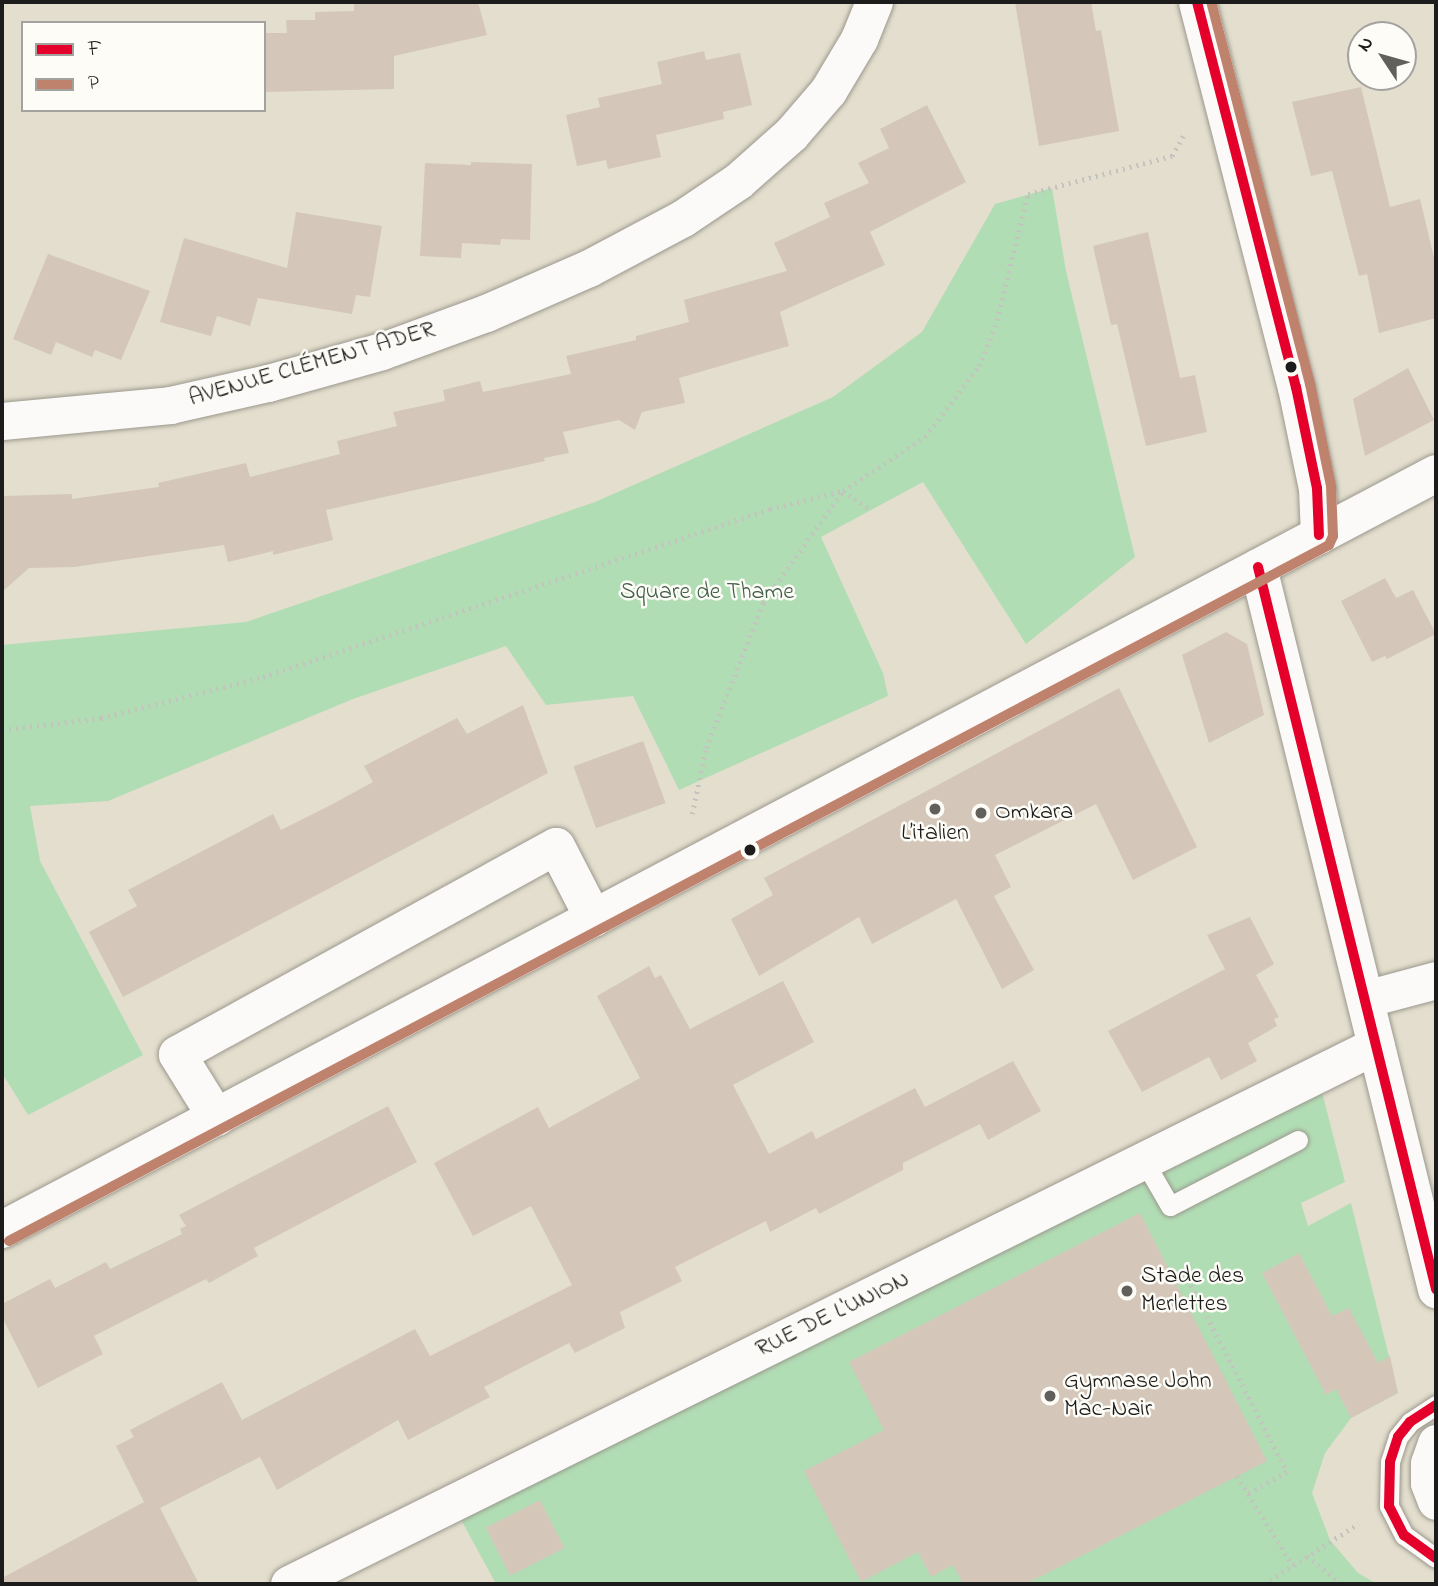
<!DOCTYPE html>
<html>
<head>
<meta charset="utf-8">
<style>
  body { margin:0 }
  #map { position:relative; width:1438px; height:1586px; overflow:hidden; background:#e3decd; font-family:"Indie Flower",sans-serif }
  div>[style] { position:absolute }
  .green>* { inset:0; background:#b1ddb4 }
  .building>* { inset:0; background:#d4c7ba; transform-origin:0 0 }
  .path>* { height:4.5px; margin-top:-2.25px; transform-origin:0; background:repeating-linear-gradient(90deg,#c4c4bf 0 2px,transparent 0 7px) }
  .roads { filter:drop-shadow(0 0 2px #9b988e) drop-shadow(0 0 2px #9b988e) }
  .lane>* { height:19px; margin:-9.5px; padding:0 9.5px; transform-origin:9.5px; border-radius:9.5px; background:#fbfaf8 }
  .street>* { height:37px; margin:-18.5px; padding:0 18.5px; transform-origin:18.5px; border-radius:18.5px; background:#fbfaf8 }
  .bus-1>* { height:10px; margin:-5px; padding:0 5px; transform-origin:5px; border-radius:5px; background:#e4002b }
  .bus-2>* { height:10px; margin:-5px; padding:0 5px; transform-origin:5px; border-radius:5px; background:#bf826d }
  .dots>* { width:19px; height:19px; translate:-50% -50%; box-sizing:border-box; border:4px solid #fdfcf7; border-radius:50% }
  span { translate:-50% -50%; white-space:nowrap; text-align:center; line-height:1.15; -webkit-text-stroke:5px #fdfcf7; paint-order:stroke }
  .street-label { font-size:24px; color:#1c1c1c }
  .park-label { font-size:24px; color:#425f4a }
  .poi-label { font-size:24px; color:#1c1c1c }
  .left { translate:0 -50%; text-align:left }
  .frame { position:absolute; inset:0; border:4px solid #1c1c1c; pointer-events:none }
  .legend { position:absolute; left:21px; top:21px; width:245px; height:91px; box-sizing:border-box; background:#fdfcf7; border:2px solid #a3a29f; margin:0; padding:9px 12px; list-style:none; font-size:21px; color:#1c1c1c }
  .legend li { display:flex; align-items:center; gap:14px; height:35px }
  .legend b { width:35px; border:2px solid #a3a29f }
  .north { position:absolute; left:1347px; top:21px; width:70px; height:70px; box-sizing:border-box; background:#fdfcf7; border:2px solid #a3a29f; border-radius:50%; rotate:306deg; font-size:19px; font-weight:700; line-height:28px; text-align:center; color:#1c1c1c }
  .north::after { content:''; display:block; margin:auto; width:24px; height:32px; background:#62605a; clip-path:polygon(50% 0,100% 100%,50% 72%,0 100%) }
</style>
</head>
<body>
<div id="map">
  <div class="green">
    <i style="clip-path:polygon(1052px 188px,1066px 271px,1135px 557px,1026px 644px,923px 482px,821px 537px,883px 673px,888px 696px,679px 790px,633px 696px,546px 705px,506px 646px,353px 699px,108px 801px,30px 806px,40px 861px,143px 1055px,28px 1115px,2px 1073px,2px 645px,246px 622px,595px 502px,833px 397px,922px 332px,995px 204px)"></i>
    <i style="clip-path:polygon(1322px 1092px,1345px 1182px,1301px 1203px,1308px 1226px,1351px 1203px,1398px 1393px,1351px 1418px,1325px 1453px,1312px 1493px,1330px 1540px,1358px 1573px,1377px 1584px,496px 1584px,452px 1503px,1144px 1161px,1163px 1173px)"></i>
  </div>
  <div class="building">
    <i style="clip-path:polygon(354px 2px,478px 2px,487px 35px,394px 56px,394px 89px,264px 92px,264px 33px,287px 33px,286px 20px,315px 20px,315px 12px,354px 11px)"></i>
    <i style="clip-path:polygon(1015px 2px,1091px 2px,1096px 31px,1101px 30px,1119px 131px,1039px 146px)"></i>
    <i style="clip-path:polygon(704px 51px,706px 60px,740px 53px,752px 105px,723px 112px,724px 119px,656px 135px,661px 157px,608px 169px,606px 160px,577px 166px,566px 115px,600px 107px,598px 98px,662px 84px,657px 62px)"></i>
    <i style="clip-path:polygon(1361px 87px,1390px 207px,1420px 199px,1436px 266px,1436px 318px,1379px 333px,1367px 274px,1359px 276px,1332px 171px,1311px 176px,1292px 102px)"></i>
    <i style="clip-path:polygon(927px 105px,966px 182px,870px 232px,885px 265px,780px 312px,789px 346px,679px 378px,685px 403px,642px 412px,635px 430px,619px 420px,563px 432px,569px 453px,544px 458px,545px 461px,326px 510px,333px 540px,273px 555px,273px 551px,228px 562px,224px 545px,74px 567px,29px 568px,2px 592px,2px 496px,72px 494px,72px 499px,159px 487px,158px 483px,246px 463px,250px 477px,340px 454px,337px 441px,397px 426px,393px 412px,445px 401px,443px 390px,480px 381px,483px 392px,571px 374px,566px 356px,636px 340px,636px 336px,689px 322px,684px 300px,787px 271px,774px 243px,830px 217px,824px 203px,869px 183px,858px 163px,889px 148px,880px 129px)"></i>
    <i style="clip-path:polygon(471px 162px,532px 164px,530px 240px,501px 239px,500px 245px,462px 243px,461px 258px,420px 256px,425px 163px,471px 165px)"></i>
    <i style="clip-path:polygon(296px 212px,382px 226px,370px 297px,356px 295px,352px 314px,258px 298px,250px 326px,217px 316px,211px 336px,160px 322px,184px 238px,287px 268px)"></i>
    <i style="clip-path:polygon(1148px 232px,1180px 378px,1195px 375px,1207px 432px,1146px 446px,1117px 324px,1111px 325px,1093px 246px)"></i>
    <i style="clip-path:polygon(48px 254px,150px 291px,121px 360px,95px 350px,92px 357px,56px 342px,51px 355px,13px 339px)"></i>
    <i style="clip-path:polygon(1408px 368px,1434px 420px,1365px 456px,1353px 399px)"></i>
    <i style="clip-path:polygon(1385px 578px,1396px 598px,1413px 590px,1436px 634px,1387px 659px,1385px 656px,1372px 662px,1341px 601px)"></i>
    <i style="clip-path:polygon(1226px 632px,1247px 644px,1264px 715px,1209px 743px,1182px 655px)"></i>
    <i style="clip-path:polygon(1119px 688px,1197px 847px,1133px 880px,1096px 804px,995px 855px,1011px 887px,994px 896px,1034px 970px,1002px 989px,956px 899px,872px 944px,859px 917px,759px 976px,731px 919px,773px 895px,764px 878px)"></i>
    <i style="clip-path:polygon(523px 705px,548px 773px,123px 997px,89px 932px,137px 906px,128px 890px,273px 814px,281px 830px,329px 806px,373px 782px,364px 766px,457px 718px,467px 734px)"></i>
    <i style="left:643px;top:741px;width:66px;height:74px;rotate:70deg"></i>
    <i style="clip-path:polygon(1250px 917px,1274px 964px,1256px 975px,1279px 1017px,1274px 1019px,1277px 1026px,1248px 1043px,1257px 1061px,1221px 1080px,1209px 1057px,1142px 1092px,1108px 1031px,1225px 969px,1207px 935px)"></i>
    <i style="clip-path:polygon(649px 966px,655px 978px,661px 975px,690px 1029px,783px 981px,814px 1042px,733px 1085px,769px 1154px,812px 1131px,816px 1139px,915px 1088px,925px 1107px,1013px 1061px,1041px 1111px,988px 1140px,980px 1124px,903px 1163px,903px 1170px,819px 1214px,816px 1208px,770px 1232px,766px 1221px,675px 1267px,682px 1281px,620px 1312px,625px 1328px,575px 1353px,569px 1343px,484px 1387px,490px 1397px,408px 1440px,398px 1420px,277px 1490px,260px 1457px,160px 1508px,199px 1584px,2px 1584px,2px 1578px,144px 1502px,116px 1446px,134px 1437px,130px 1430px,222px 1382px,242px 1420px,415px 1329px,430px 1356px,572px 1285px,531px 1206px,473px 1236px,434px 1163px,538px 1107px,549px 1128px,640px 1078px,597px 996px)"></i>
    <i style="clip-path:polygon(388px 1106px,417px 1162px,254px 1248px,258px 1256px,209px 1283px,206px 1279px,94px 1336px,103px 1354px,38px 1388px,2px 1317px,2px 1304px,50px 1279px,55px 1288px,106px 1262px,110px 1269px,182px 1234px,180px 1229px,186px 1226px,179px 1215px)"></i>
    <i style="clip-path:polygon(1140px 1213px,1267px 1461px,1026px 1584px,963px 1584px,953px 1565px,931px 1577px,918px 1552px,861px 1582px,804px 1471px,884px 1430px,849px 1362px)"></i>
    <i style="clip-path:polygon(1299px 1253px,1332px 1316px,1349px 1308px,1378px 1363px,1390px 1356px,1398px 1393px,1351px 1418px,1336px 1389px,1326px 1395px,1262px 1273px)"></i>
    <i style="left:540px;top:1500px;width:54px;height:61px;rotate:63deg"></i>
  </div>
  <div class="path">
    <i style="left:2px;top:730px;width:100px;rotate:-6.9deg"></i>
    <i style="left:101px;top:718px;width:167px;rotate:-14.2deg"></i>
    <i style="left:263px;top:677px;width:534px;rotate:-18.33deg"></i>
    <i style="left:770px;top:509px;width:75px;rotate:-13.9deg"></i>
    <i style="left:843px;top:491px;width:34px;rotate:34deg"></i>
    <i style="left:692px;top:814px;width:67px;rotate:-78deg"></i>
    <i style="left:706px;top:748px;width:156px;rotate:-68.5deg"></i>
    <i style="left:763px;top:603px;width:138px;rotate:-54.5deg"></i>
    <i style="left:843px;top:491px;width:98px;rotate:-33.4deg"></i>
    <i style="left:925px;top:437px;width:89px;rotate:-52.7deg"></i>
    <i style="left:979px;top:366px;width:42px;rotate:-67.7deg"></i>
    <i style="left:995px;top:327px;width:137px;rotate:-76.1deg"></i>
    <i style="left:1028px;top:194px;width:149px;rotate:-14.8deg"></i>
    <i style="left:1172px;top:156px;width:23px;rotate:-61deg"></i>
    <i style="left:1191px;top:1285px;width:210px;rotate:62.8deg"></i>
    <i style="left:1287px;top:1472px;width:45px;rotate:150.6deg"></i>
    <i style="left:1237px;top:1476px;width:106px;rotate:58.1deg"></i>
    <i style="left:1307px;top:1556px;width:45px;rotate:38.7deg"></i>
    <i style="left:1264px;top:1584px;width:112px;rotate:-32.6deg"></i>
  </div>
  <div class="roads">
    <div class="lane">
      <i style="left:1144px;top:1161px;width:52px;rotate:60deg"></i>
      <i style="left:1170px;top:1206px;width:144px;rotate:-27.3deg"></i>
      <i style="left:1436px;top:1405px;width:31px;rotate:147deg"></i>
      <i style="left:1410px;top:1422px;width:19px;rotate:129deg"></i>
      <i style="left:1398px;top:1437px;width:26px;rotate:108deg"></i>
      <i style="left:1390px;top:1462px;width:44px;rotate:91.3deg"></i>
      <i style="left:1389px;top:1506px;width:33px;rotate:63deg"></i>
      <i style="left:1404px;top:1535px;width:39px;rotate:36deg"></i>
    </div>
    <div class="street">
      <i style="left:1197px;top:2px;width:398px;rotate:75.6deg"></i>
      <i style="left:1296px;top:387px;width:103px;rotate:78.3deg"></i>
      <i style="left:1317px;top:488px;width:47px;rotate:87.6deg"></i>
      <i style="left:2px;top:421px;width:169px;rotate:-5.4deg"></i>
      <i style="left:170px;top:405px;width:100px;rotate:-12.7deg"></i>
      <i style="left:268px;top:383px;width:118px;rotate:-15.7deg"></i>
      <i style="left:382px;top:351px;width:111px;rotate:-20.1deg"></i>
      <i style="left:486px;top:313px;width:112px;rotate:-23.6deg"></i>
      <i style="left:589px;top:268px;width:106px;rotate:-28deg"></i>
      <i style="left:683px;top:218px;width:66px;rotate:-33.9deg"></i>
      <i style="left:738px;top:181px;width:71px;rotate:-41.6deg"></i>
      <i style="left:791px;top:134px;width:57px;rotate:-49.3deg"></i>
      <i style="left:828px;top:91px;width:61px;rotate:-59.2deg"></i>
      <i style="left:859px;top:39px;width:40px;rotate:-68deg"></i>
      <i style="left:1258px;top:567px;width:744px;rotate:76.15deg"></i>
      <i style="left:1365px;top:999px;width:73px;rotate:-15deg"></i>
      <i style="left:216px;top:1117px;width:74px;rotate:-121.8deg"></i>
      <i style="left:177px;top:1054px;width:432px;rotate:-28.8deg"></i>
      <i style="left:556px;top:846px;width:81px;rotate:62.8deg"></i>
      <i style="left:2px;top:1229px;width:1621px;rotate:-27.8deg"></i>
      <i style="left:1436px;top:1443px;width:21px;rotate:109deg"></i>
      <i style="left:1429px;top:1463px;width:20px;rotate:90deg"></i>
      <i style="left:1429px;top:1483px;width:19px;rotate:69deg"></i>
      <i style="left:289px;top:1584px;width:1213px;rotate:-26.37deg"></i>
    </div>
  </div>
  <div class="bus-1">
    <i style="left:1197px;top:2px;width:398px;rotate:75.6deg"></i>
    <i style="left:1296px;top:387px;width:103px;rotate:78.3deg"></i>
    <i style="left:1317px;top:488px;width:47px;rotate:87.6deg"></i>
    <i style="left:1258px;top:567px;width:744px;rotate:76.15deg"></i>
    <i style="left:1436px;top:1405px;width:31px;rotate:147deg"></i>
    <i style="left:1410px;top:1422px;width:19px;rotate:129deg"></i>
    <i style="left:1398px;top:1437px;width:26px;rotate:108deg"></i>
    <i style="left:1390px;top:1462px;width:44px;rotate:91.3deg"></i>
    <i style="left:1389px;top:1506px;width:33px;rotate:63deg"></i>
    <i style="left:1404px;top:1535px;width:39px;rotate:36deg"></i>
  </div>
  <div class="bus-2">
    <i style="left:9px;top:1241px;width:1492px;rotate:-27.8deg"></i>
    <i style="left:1329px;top:545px;width:10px;rotate:-66deg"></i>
    <i style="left:1333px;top:536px;width:50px;rotate:-92.3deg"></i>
    <i style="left:1331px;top:486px;width:104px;rotate:-101.6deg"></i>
    <i style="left:1310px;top:384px;width:395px;rotate:-104.5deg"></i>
  </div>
  <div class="dots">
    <i style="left:1291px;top:367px;background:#1c1c1c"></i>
    <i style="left:935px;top:809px;background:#62605a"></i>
    <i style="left:981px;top:813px;background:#62605a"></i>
    <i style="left:750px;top:850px;background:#1c1c1c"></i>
    <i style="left:1127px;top:1291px;background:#62605a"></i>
    <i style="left:1050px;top:1396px;background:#62605a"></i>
  </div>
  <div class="street-label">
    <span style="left:312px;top:365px;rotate:-16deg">AVENUE CLÉMENT ADER</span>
    <span style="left:833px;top:1315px;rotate:-26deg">RUE DE L'UNION</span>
  </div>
  <div class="park-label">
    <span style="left:707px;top:593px">Square de Thame</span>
  </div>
  <div class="poi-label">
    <span class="left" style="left:995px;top:813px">Omkara</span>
    <span style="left:935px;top:834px">L’italien</span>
    <span class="left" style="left:1141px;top:1291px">Stade des<br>Merlettes</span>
    <span class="left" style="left:1064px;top:1396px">Gymnase John<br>Mac-Nair</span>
  </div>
  <div class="frame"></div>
  <ul class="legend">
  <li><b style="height:9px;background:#e4002b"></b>F</li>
  <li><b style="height:9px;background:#bf826d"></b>P</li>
  </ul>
  <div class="north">N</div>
</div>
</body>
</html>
